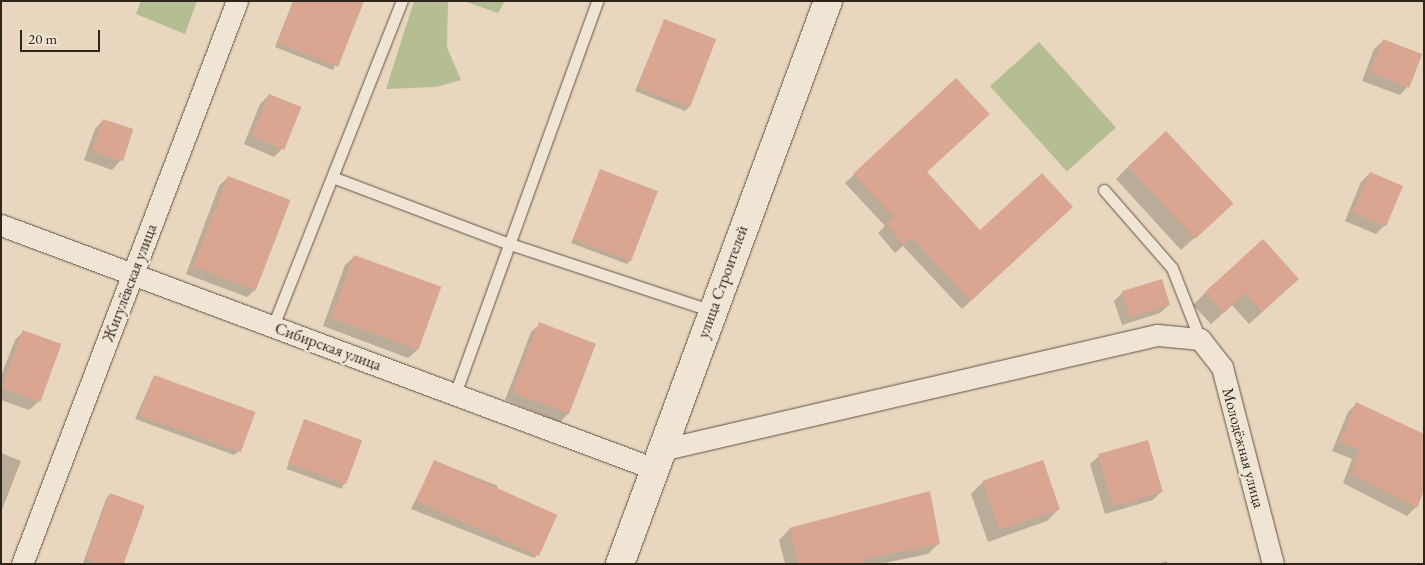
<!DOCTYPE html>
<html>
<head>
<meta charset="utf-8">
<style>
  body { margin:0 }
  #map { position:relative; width:1425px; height:565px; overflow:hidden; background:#e8d7be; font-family:"EB Garamond",serif }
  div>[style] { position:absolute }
  .green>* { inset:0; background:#b5be92; transform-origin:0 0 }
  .shadow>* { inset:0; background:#0003; transform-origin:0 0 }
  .building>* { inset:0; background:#daa691; transform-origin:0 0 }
  .roads { filter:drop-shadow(0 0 1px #5d5244) drop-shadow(0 0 1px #5d5244) }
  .lane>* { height:11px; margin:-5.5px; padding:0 5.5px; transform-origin:5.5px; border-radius:5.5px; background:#f0e5d5 }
  .street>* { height:21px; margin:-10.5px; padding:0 10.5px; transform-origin:10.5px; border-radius:10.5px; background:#f0e5d5 }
  .secondary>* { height:28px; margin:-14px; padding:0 14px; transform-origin:14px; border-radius:14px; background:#f0e5d5 }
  span { translate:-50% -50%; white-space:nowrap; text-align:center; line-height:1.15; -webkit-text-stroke:4.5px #f0e5d5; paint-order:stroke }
  .street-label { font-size:16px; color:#2f261b }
  .frame { position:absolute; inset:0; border:2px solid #2f261b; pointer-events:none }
  .scale { position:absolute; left:20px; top:30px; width:80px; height:22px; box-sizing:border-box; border:2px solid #2f261b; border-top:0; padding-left:6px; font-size:15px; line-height:18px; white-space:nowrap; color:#2f261b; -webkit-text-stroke:4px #f0e5d5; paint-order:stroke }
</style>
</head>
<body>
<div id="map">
  <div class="green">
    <i style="clip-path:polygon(141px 1px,197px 1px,185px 34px,136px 14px)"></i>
    <i style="clip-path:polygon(414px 1px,448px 1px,447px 47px,461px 80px,436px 87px,386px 89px)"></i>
    <i style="clip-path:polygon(464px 1px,505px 1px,498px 13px)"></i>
    <i style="left:1039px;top:42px;width:115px;height:66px;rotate:48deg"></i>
  </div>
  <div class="shadow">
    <i style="clip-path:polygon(293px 1px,363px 1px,333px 70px,275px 47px)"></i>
    <i style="clip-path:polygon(664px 21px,690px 106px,685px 111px,635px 91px)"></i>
    <i style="clip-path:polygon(1383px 41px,1408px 86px,1400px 95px,1362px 81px,1374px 49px)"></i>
    <i style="clip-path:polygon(956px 80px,925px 173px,980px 231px,1062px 215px,962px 309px,903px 246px,895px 253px,878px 233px,885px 226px,845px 183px)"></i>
    <i style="clip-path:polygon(269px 95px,283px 148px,274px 157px,244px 144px,260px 104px)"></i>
    <i style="clip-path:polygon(103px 120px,120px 161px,112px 170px,84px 160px,95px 129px)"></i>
    <i style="clip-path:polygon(1128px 167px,1219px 216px,1181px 250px,1116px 179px)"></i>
    <i style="clip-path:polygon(601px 171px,631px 260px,627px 264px,571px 243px)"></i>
    <i style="clip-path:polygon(1370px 173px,1385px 225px,1376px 234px,1345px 221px,1361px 182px)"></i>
    <i style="clip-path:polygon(228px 177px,256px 289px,247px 297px,186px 274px,219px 186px)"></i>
    <i style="clip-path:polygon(354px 257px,439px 288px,417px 350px,408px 358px,323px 326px,345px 265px)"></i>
    <i style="clip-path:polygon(1285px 291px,1249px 324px,1232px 305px,1211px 324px,1193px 305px,1206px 292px)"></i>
    <i style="clip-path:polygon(1123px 292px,1169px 305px,1160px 313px,1122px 325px,1114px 301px)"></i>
    <i style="clip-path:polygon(540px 324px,569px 413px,560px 422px,505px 400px,531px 332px)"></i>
    <i style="clip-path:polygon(24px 331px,60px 345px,38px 402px,29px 410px,1px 400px,1px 376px,15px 340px)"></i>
    <i style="clip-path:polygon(154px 376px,239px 451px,234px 455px,135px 419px)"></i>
    <i style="clip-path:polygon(1357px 403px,1416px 507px,1407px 516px,1343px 483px,1352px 459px,1332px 451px,1348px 412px)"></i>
    <i style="left:304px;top:421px;width:59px;height:51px;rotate:20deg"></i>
    <i style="clip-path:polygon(1px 453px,21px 461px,1px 512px)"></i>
    <i style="clip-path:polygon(1099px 456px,1161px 492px,1153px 500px,1105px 514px,1090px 464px)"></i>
    <i style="clip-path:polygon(435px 461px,498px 486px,495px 492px,541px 551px,534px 558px,411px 509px)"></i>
    <i style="clip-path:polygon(1042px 461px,1059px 509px,1047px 521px,988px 542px,971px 494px,983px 482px)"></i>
    <i style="clip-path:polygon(929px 492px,939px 543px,928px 554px,880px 564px,785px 564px,779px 540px,790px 529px)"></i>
    <i style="clip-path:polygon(110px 494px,123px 564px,83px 563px,106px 499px)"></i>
    <i style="clip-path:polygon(1167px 561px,1168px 564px,1156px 564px)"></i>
  </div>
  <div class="building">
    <i style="clip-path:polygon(294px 1px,364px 1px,338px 67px,278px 43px)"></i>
    <i style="left:664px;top:19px;width:56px;height:73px;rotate:21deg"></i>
    <i style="left:1383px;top:39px;width:42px;height:36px;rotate:21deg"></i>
    <i style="clip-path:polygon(956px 78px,990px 114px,927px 172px,980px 230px,1042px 173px,1073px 207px,971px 301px,912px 238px,904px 246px,886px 224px,894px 217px,853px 174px)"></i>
    <i style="left:269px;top:94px;width:35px;height:46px;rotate:22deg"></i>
    <i style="left:103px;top:119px;width:32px;height:34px;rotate:18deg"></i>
    <i style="left:1166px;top:131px;width:99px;height:52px;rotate:47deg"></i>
    <i style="left:600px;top:169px;width:62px;height:75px;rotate:21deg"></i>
    <i style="left:1370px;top:172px;width:36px;height:44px;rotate:23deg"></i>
    <i style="left:228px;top:176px;width:67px;height:97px;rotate:21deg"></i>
    <i style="clip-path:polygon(1263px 239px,1299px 279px,1262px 312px,1245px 293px,1224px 313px,1205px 292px)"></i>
    <i style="left:354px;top:255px;width:93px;height:67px;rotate:20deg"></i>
    <i style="left:1162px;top:279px;width:27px;height:42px;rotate:73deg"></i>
    <i style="left:539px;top:322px;width:61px;height:75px;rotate:21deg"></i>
    <i style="left:23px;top:330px;width:41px;height:62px;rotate:20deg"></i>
    <i style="left:154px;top:375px;width:108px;height:43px;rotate:20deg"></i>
    <i style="clip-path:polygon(1356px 402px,1424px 434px,1424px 491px,1417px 508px,1351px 474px,1360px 450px,1340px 442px)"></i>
    <i style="left:304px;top:419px;width:62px;height:47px;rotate:20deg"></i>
    <i style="left:1148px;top:440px;width:54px;height:52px;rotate:74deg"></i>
    <i style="left:434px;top:460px;width:135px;height:45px;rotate:24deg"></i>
    <i style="left:1043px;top:460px;width:52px;height:64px;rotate:71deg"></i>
    <i style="clip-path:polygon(930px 491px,940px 544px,864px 559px,865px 564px,799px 564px,789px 528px)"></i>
    <i style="left:110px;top:493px;width:37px;height:70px;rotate:20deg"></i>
  </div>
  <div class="roads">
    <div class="lane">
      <i style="left:335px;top:178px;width:187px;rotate:20.7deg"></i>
      <i style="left:510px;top:244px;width:214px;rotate:18.3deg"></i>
      <i style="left:1104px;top:190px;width:103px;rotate:48.9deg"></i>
      <i style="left:1172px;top:268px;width:76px;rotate:68.5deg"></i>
      <i style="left:273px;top:326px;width:350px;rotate:-68.4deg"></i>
      <i style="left:455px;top:394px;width:418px;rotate:-70.1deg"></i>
    </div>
    <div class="street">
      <i style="left:1px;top:225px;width:698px;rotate:20.46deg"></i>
      <i style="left:661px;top:450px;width:509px;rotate:-13.05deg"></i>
      <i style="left:1157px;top:335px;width:43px;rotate:5.3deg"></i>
      <i style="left:1200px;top:339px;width:36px;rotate:52deg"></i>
      <i style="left:1222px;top:367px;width:203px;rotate:75.5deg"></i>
      <i style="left:22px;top:564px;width:603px;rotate:-69.1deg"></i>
    </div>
    <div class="secondary">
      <i style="left:620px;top:564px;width:600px;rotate:-69.72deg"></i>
    </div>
  </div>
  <div class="street-label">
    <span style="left:723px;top:282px;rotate:-70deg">улица Строителей</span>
    <span style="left:130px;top:283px;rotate:-69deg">Жигулёвская улица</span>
    <span style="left:328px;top:347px;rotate:20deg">Сибирская улица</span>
    <span style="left:1243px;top:448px;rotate:75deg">Молодёжная улица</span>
  </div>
  <div class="frame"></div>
  <div class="scale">20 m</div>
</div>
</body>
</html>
